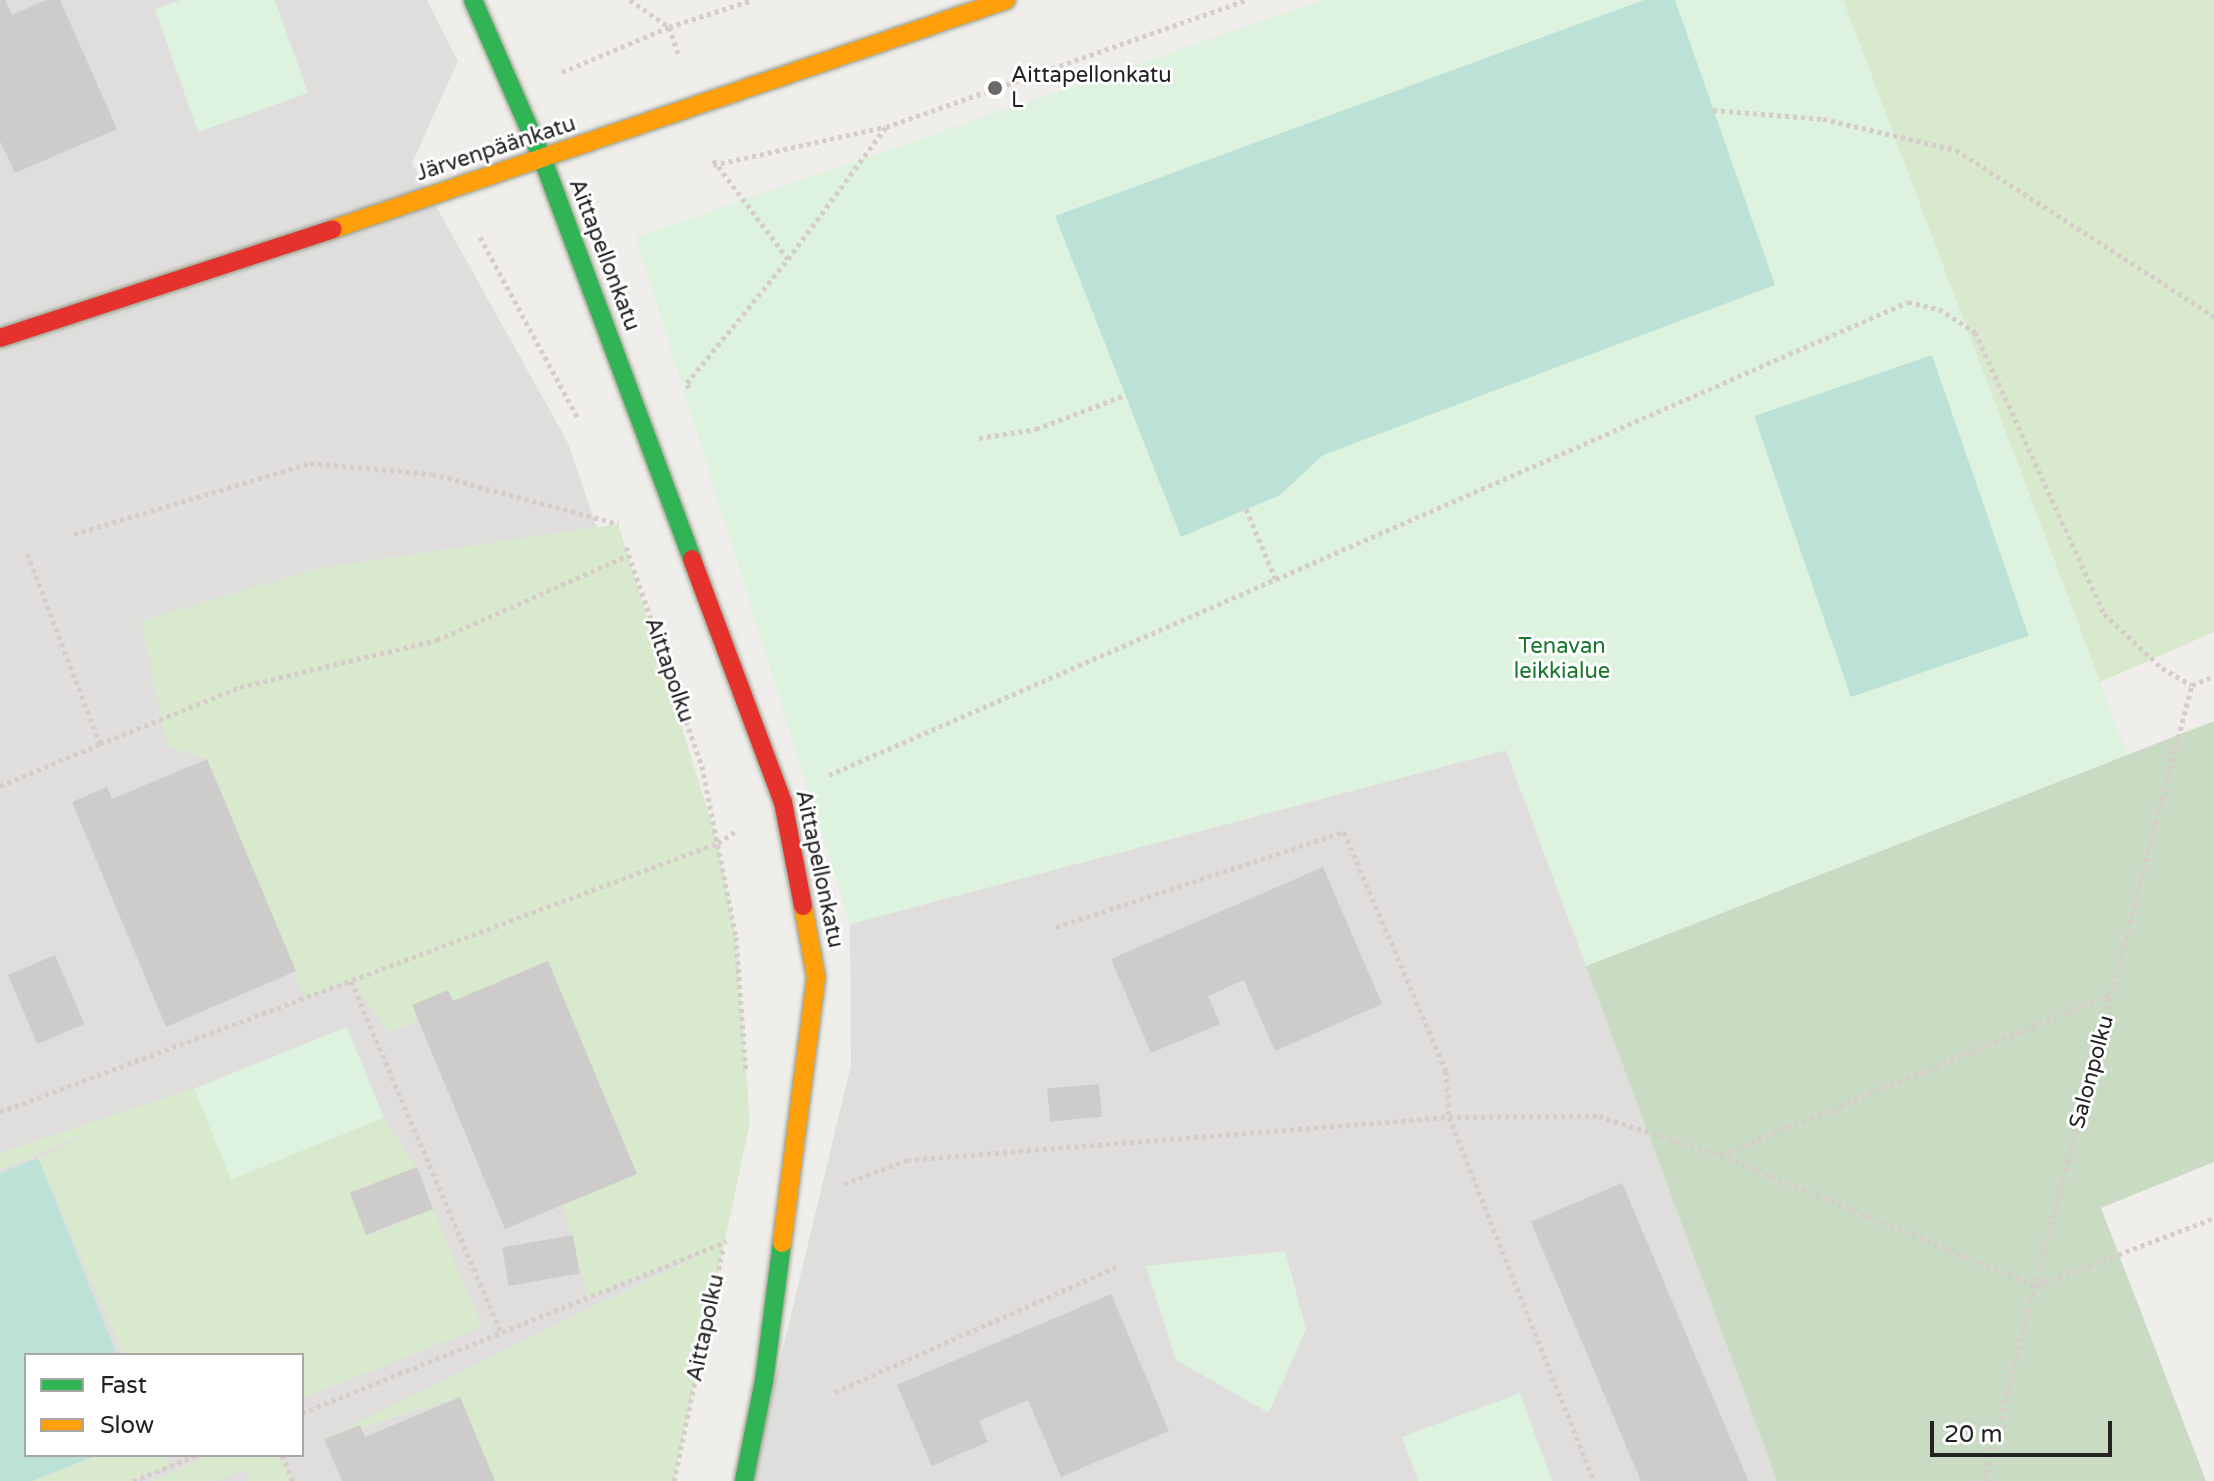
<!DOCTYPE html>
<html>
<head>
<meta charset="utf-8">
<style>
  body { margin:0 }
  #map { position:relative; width:2214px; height:1481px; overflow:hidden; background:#f0eeeb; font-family:"Varela Round",sans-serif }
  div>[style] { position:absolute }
  .residential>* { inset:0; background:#dfdedc }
  .grass>* { inset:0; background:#d9e9ce }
  .forest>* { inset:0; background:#c9dbc3 }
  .park>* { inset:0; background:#ddf2df; transform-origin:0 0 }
  .pitch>* { inset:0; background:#bce1d6; transform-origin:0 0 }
  .parking>* { inset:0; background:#e0dfde }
  .building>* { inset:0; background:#ceccca; transform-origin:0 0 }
  .path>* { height:5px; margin-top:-2.5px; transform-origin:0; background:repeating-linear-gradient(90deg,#d6cdcb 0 4px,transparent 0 8px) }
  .roads { filter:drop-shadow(0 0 2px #949885) drop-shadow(0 0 2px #949885) }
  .fast>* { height:18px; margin:-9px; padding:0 9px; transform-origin:9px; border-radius:9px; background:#30b455 }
  .slow>* { height:18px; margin:-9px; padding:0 9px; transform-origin:9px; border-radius:9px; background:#ff9f0a }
  .jam>* { height:18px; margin:-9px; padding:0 9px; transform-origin:9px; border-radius:9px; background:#e5322d }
  .dots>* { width:22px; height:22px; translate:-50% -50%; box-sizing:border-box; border:4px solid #fff; border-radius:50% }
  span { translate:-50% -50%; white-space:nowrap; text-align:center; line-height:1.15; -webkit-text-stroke:6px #fff; paint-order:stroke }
  .poi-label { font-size:22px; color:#222 }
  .left { translate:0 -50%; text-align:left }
  .street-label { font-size:22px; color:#222 }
  .park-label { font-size:22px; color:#19772d }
  .legend { position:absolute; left:24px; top:1353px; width:280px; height:104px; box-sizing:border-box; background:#fff; border:2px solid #a7a7a7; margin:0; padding:10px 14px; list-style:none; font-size:24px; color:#222 }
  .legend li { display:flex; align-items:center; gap:16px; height:40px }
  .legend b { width:40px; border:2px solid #a7a7a7 }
  .scale { position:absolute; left:1930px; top:1421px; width:182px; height:36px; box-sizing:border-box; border:4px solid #222; border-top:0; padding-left:10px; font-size:24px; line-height:28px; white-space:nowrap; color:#222; -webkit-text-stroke:6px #fff; paint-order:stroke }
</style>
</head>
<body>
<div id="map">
  <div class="residential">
    <i style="clip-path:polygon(evenodd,0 0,427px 0,458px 61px,412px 163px,568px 443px,685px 786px,732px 1123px,653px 1481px,0 1481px,0 0,26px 1355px,302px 1355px,302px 1455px,26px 1455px,26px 1355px)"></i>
    <i style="clip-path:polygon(1506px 750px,1777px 1481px,751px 1481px,851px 1065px,850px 924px)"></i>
  </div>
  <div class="grass">
    <i style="clip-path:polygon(1843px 0,2214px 0,2214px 632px,2100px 682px)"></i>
    <i style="clip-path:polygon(618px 524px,718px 843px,736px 937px,750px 1122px,674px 1481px,495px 1481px,460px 1397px,324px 1439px,709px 1250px,588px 1298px,563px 1205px,636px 1174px,548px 961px,389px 1033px,351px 981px,305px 998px,208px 760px,167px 746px,141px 621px,315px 569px)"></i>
    <i style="clip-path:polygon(194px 1088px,230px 1178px,383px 1118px,417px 1167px,351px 1194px,367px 1236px,433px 1209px,482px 1327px,302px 1398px,302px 1355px,124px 1355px,38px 1158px,142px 1110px,0 1170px,0 1153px)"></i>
    <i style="clip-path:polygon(99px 1455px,165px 1455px,169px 1466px,133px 1481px,33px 1481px)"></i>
    <i style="clip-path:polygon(208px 1455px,282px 1455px,293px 1481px,250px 1481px,245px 1469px,218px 1481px,152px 1481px)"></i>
  </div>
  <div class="forest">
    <i style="clip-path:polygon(2214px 721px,2214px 1162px,2101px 1208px,2206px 1481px,1777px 1481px,1586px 966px)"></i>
  </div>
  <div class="park">
    <i style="clip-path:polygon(181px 0,275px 0,308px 93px,198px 132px,155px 9px)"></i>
    <i style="clip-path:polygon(1323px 0,1843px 0,2127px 755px,1586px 966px,1506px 750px,850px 924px,636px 237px)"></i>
    <i style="left:347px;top:1027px;width:98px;height:165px;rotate:68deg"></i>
    <i style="clip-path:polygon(1285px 1251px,1306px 1329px,1269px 1413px,1176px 1360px,1146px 1266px)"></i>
    <i style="clip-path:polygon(1520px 1393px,1552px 1481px,1418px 1481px,1402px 1437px)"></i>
  </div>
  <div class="pitch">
    <i style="clip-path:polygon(1644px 0,1675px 0,1775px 285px,1323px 455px,1280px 495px,1181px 537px,1055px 216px)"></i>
    <i style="left:1932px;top:355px;width:297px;height:188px;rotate:71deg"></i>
    <i style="clip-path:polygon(38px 1158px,117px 1355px,26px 1355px,26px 1455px,97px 1455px,32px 1481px,0 1481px,0 1173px)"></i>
  </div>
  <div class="parking">
    <i style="clip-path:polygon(286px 428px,315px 569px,141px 621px,167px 746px,0 816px,0 530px)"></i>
  </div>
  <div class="building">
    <i style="clip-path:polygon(0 0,5px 0,12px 15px,46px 0,60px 0,117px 129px,15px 173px,0 141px)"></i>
    <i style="clip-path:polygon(207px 759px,296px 971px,166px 1027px,72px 802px,107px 787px,112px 799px)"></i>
    <i style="clip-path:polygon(1323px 867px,1382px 1004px,1275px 1051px,1244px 980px,1208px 996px,1220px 1024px,1151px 1053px,1111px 959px)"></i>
    <i style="left:55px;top:955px;width:75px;height:51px;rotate:67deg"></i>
    <i style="clip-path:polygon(548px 961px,637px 1174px,505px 1229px,412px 1005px,448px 990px,453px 1001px)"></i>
    <i style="left:1099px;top:1084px;width:33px;height:52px;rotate:85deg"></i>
    <i style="left:417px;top:1167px;width:45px;height:72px;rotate:69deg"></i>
    <i style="left:1622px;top:1183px;width:324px;height:99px;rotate:67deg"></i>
    <i style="left:573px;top:1235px;width:39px;height:72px;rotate:80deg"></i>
    <i style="clip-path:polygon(1111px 1294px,1169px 1431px,1061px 1477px,1028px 1400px,979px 1421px,988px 1442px,932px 1466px,897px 1385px)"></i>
    <i style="clip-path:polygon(460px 1397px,495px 1481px,342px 1481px,324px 1439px,360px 1425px,365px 1437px)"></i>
  </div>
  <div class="path">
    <i style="left:630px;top:0;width:47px;rotate:34.7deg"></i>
    <i style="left:669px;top:27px;width:87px;rotate:-18deg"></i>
    <i style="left:562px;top:72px;width:116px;rotate:-22.8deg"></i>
    <i style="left:669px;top:27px;width:31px;rotate:71deg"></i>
    <i style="left:1713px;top:110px;width:110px;rotate:4.7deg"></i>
    <i style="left:1823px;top:119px;width:137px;rotate:13.1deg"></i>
    <i style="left:1956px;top:150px;width:307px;rotate:32.8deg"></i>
    <i style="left:713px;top:165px;width:176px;rotate:-12.5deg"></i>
    <i style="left:480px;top:237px;width:206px;rotate:61.6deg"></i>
    <i style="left:788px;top:259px;width:164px;rotate:-53.4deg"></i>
    <i style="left:886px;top:127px;width:382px;rotate:-19.4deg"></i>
    <i style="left:689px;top:388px;width:5px;rotate:-112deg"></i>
    <i style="left:687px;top:383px;width:160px;rotate:-50.8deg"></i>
    <i style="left:788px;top:259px;width:128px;rotate:-127deg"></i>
    <i style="left:979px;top:438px;width:58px;rotate:-9deg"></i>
    <i style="left:1036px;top:429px;width:95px;rotate:-20.9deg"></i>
    <i style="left:1246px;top:509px;width:77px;rotate:67.1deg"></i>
    <i style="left:74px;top:534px;width:246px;rotate:-16.7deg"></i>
    <i style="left:310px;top:463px;width:122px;rotate:5.2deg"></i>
    <i style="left:432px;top:474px;width:193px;rotate:15deg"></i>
    <i style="left:626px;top:547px;width:232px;rotate:70.9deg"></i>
    <i style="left:702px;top:766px;width:174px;rotate:78.8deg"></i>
    <i style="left:736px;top:937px;width:136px;rotate:85.8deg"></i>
    <i style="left:100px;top:744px;width:151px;rotate:-22.2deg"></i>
    <i style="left:240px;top:687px;width:203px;rotate:-13.4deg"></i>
    <i style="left:437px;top:640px;width:210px;rotate:-23.9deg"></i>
    <i style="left:829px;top:775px;width:1178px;rotate:-23.67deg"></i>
    <i style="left:1908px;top:302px;width:32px;rotate:13deg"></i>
    <i style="left:1939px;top:309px;width:43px;rotate:32.6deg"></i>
    <i style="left:1975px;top:332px;width:310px;rotate:65.4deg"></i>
    <i style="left:2104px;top:614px;width:79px;rotate:43deg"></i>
    <i style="left:2162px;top:668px;width:34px;rotate:30deg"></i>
    <i style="left:0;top:786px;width:108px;rotate:-22.8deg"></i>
    <i style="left:100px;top:744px;width:208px;rotate:-110.9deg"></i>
    <i style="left:1056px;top:927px;width:303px;rotate:-18.3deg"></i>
    <i style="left:1344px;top:832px;width:260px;rotate:66.9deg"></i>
    <i style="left:1446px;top:1071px;width:46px;rotate:86.3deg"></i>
    <i style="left:1449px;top:1117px;width:150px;rotate:-0.4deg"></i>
    <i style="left:1599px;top:1116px;width:127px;rotate:17.9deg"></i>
    <i style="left:1720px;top:1155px;width:342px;rotate:22.5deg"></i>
    <i style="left:2036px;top:1286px;width:191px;rotate:-20.9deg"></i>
    <i style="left:351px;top:981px;width:383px;rotate:66.9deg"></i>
    <i style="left:0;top:1112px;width:767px;rotate:-20.54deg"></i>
    <i style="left:718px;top:843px;width:20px;rotate:-33deg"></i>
    <i style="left:1721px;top:1155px;width:422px;rotate:-22.4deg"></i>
    <i style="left:844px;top:1184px;width:67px;rotate:-20.9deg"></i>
    <i style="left:907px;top:1160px;width:544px;rotate:-4.54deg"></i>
    <i style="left:1449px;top:1117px;width:392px;rotate:68.3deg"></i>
    <i style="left:835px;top:1392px;width:308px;rotate:-24deg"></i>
    <i style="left:302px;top:1413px;width:458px;rotate:-22deg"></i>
    <i style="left:282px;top:1455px;width:28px;rotate:67deg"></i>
    <i style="left:133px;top:1481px;width:69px;rotate:-22.1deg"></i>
    <i style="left:674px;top:1481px;width:238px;rotate:-78.1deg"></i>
    <i style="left:1984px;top:1481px;width:823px;rotate:-75.36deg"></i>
    <i style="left:2192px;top:685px;width:24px;rotate:-22deg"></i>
  </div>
  <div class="roads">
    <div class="fast">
      <i style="left:473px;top:0;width:175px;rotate:66.4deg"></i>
      <i style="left:543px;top:160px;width:426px;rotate:69.5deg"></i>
      <i style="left:744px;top:1481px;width:102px;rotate:-78.7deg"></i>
      <i style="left:764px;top:1381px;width:139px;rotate:-82.6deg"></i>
    </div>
    <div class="slow">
      <i style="left:333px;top:229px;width:711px;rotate:-18.79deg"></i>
      <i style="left:782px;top:1243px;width:268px;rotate:-82.7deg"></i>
      <i style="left:816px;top:977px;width:72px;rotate:-100.4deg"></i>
    </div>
    <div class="jam">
      <i style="left:0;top:338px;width:350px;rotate:-18.1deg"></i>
      <i style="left:692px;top:559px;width:259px;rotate:69.5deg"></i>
      <i style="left:783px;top:802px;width:106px;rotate:79.1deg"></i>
    </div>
  </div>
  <div class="dots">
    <i style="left:995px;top:88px;background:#6a6968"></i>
  </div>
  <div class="poi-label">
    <span class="left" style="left:1011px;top:88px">Aittapellonkatu<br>L</span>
  </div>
  <div class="street-label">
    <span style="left:496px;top:149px;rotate:-18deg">Järvenpäänkatu</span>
    <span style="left:604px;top:255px;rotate:69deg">Aittapellonkatu</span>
    <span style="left:669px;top:670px;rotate:71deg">Aittapolku</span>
    <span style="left:819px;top:869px;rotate:78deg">Aittapellonkatu</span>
    <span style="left:2092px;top:1072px;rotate:-75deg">Salonpolku</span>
    <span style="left:706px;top:1328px;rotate:-78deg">Aittapolku</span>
  </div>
  <div class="park-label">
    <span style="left:1562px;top:659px">Tenavan<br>leikkialue</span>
  </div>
  <ul class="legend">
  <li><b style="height:10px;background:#30b455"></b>Fast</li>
  <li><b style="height:10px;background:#ff9f0a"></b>Slow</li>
  </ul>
  <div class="scale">20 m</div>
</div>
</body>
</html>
